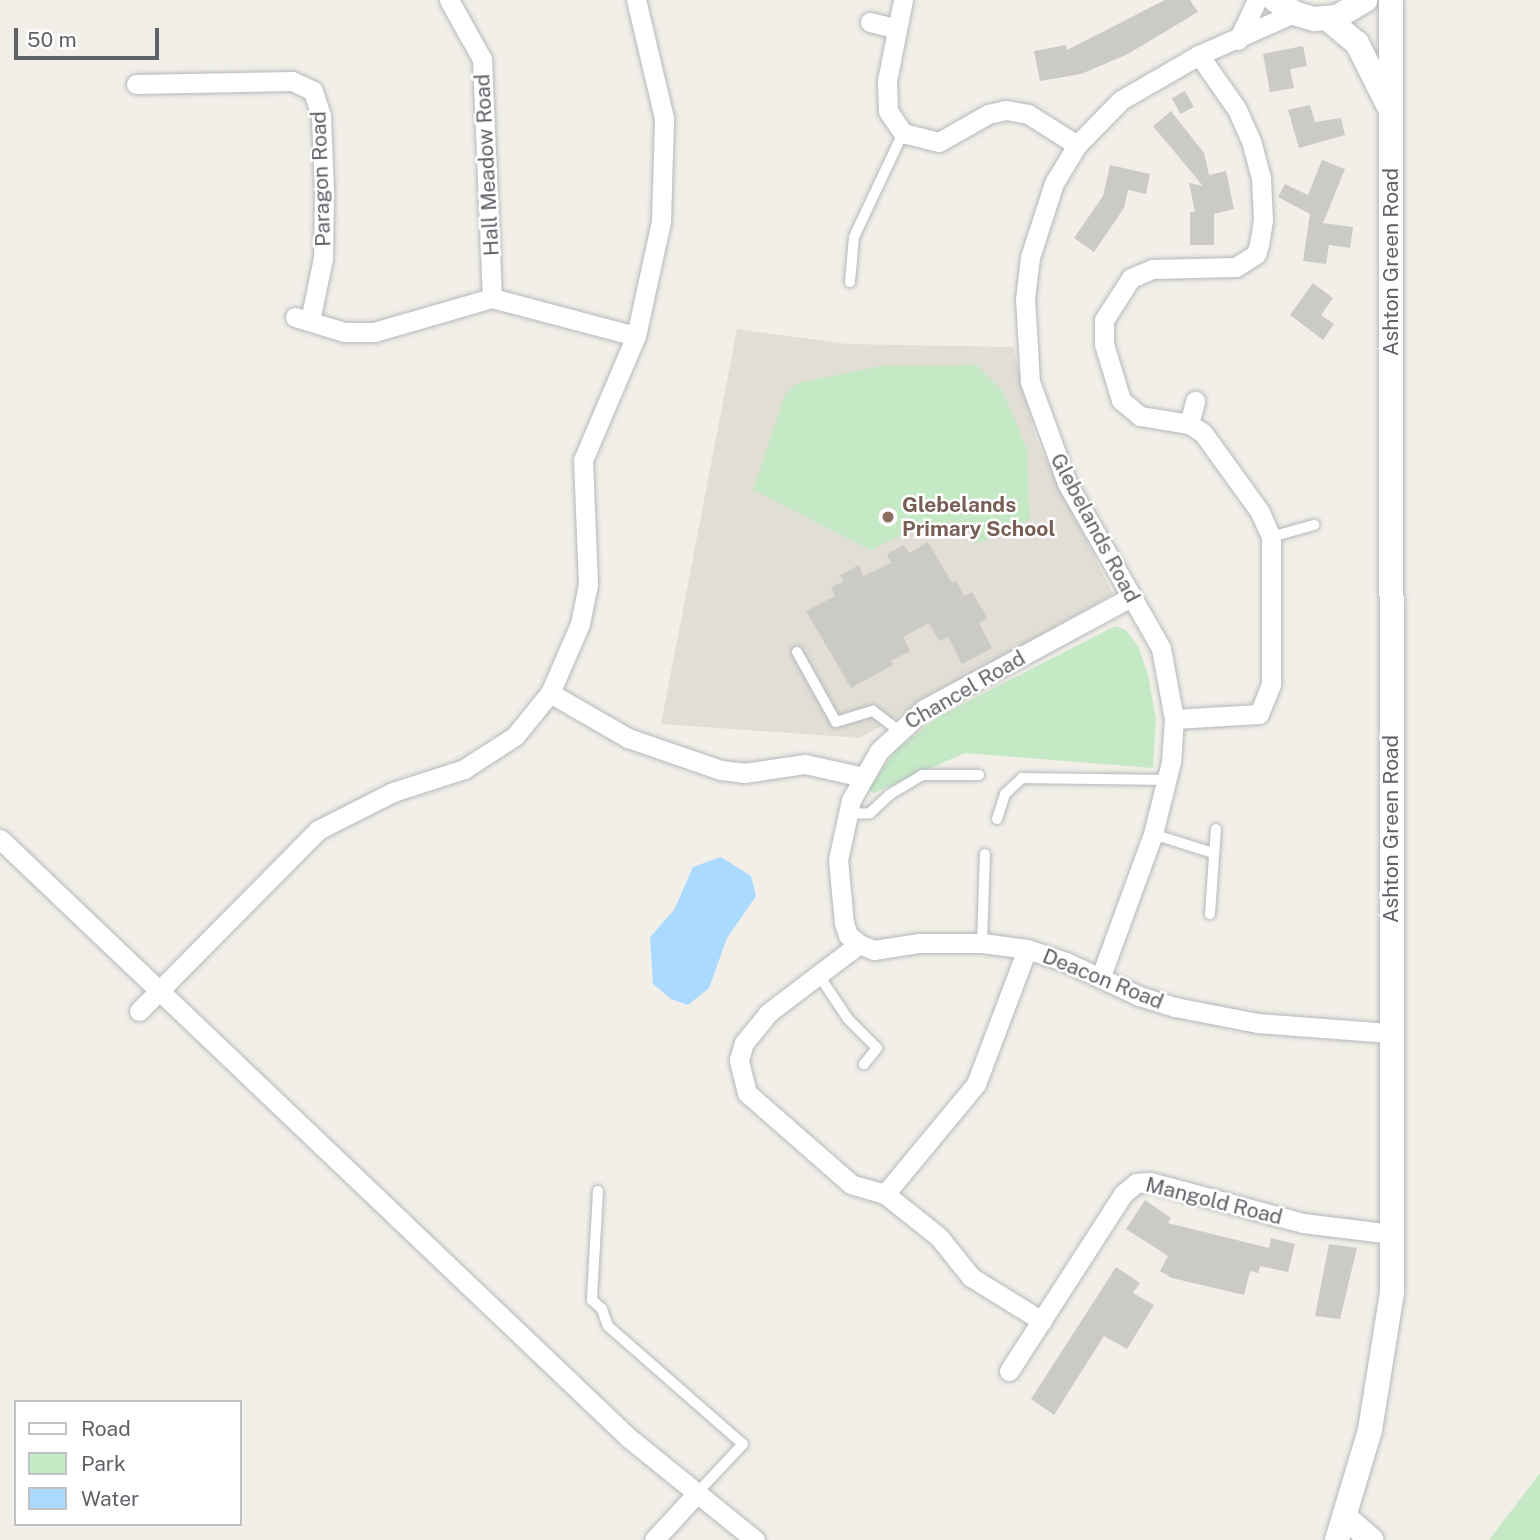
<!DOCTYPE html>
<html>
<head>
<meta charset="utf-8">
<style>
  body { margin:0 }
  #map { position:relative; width:1540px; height:1540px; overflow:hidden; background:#f1efe8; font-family:"Public Sans",sans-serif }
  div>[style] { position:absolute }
  .education>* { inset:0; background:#e1ded6 }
  .green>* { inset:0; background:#c5e8c5 }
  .water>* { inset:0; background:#aadaff }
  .building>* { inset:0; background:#cccac5; transform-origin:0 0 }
  .roads { filter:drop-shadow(0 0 2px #b5b8bc) drop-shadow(0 0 2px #b5b8bc) }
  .service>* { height:10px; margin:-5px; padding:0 5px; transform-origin:5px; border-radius:5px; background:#fff }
  .minor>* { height:19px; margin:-9.5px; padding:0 9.5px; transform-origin:9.5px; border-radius:9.5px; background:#fff }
  .tertiary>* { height:24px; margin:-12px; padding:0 12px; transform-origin:12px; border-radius:12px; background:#fff }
  .dots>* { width:19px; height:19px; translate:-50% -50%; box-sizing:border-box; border:4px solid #fff; border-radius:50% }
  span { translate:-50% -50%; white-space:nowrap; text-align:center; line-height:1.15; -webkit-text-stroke:5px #fff; paint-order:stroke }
  .street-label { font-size:21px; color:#5f6368 }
  .education-label { font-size:21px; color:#785e54; font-weight:700 }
  .left { translate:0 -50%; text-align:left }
  .legend { position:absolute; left:14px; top:1400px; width:228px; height:126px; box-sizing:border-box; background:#fff; border:2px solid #bfc1c3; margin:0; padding:9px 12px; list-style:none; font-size:21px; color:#5f6368 }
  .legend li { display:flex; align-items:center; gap:14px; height:35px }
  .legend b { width:35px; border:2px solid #bfc1c3 }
  .scale { position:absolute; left:14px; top:28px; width:145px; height:32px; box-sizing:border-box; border:4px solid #5f6368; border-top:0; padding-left:9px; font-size:21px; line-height:24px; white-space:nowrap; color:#5f6368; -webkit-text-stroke:5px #fff; paint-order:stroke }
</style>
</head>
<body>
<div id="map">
  <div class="education">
    <i style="clip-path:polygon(737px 329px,847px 344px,1013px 347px,1036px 439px,1113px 594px,860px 738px,661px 724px)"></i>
  </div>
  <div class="green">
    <i style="clip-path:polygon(976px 365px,1003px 392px,1027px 450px,1030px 519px,978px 543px,975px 528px,949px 521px,936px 530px,912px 530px,871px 550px,753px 490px,784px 397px,795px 384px,880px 366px)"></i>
    <i style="clip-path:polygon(1115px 626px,1126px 630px,1138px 646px,1148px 675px,1156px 719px,1153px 768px,965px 753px,874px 793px,868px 789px,895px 751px,936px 718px)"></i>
    <i style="clip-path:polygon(1540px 1473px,1540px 1540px,1489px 1540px)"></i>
  </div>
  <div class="water">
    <i style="clip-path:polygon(721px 857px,751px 876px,756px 896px,727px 938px,709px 988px,688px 1005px,671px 999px,653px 984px,650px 937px,674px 910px,693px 867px)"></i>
  </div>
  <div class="building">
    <i style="clip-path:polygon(1165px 0,1190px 0,1198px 12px,1128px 54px,1081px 74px,1040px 81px,1034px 51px,1066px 45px,1067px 50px)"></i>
    <i style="clip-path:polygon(1303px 46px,1307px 66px,1290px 69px,1294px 88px,1270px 92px,1263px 54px)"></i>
    <i style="left:1185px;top:91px;width:18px;height:15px;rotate:61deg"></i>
    <i style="clip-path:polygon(1310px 105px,1315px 122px,1341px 118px,1345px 135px,1299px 148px,1288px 110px)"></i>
    <i style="clip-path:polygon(1171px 111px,1204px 153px,1209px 175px,1226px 171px,1234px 209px,1214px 214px,1214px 245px,1190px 245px,1190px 212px,1195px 212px,1189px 183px,1203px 186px,1153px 126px)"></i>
    <i style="clip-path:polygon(1322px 160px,1345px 169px,1323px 223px,1353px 227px,1350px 248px,1329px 245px,1326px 264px,1303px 261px,1310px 214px,1278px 197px,1285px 184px,1308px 195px)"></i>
    <i style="clip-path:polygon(1110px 165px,1150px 174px,1146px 194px,1128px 190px,1124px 208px,1094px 252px,1074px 238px,1103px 196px)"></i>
    <i style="clip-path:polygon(1313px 283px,1333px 298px,1321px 315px,1334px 324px,1323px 340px,1290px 315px)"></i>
    <i style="clip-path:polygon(928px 542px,952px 583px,956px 581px,964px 596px,972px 592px,987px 618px,979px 623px,992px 648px,962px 664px,948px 637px,939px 641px,929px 623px,903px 637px,910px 651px,891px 661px,893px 665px,851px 688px,806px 611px,835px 596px,831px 587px,844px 581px,840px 575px,859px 565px,863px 576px,891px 563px,887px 554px,904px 545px,909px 553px)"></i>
    <i style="clip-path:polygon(1145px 1200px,1171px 1218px,1168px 1223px,1269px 1248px,1271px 1238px,1295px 1244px,1288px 1272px,1260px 1266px,1258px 1273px,1250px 1271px,1244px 1295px,1172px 1278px,1160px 1271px,1168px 1256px,1126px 1229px)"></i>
    <i style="clip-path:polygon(1329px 1244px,1357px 1248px,1340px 1319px,1315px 1316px)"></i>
    <i style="clip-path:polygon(1116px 1267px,1140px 1283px,1133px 1293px,1154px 1305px,1127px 1349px,1104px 1336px,1054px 1415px,1031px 1399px)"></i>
  </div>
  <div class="roads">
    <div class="service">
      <i style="left:850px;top:282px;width:45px;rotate:-84.9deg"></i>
      <i style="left:854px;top:237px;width:115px;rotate:-64.8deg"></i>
      <i style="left:1271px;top:537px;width:45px;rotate:-15.6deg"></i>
      <i style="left:797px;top:652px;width:80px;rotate:60.9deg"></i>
      <i style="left:836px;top:722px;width:39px;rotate:-17deg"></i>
      <i style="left:873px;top:711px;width:31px;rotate:37deg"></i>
      <i style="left:847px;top:814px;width:23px;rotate:-2deg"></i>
      <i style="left:870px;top:813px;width:26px;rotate:-43deg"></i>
      <i style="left:889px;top:795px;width:39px;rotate:-31deg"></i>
      <i style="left:922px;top:775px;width:57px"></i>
      <i style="left:997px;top:819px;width:26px;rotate:-72deg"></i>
      <i style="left:1005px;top:794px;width:23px;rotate:-43deg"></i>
      <i style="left:1022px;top:778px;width:145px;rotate:0.8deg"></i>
      <i style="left:1153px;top:834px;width:63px;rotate:17.6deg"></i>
      <i style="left:1210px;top:914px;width:85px;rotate:-86deg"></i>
      <i style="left:982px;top:943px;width:89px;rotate:-88.1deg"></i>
      <i style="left:820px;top:977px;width:50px;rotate:56.3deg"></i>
      <i style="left:848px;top:1019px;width:41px;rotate:45deg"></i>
      <i style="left:877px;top:1048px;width:21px;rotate:129deg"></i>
      <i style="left:598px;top:1191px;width:109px;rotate:93.2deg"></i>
      <i style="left:592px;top:1300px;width:13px;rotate:42deg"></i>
      <i style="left:602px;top:1309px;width:18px;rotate:71deg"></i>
      <i style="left:608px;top:1326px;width:179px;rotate:41.2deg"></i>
      <i style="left:743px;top:1444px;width:67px;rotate:133.2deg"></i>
    </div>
    <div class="minor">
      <i style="left:449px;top:0;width:68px;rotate:60.8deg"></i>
      <i style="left:482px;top:59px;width:239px;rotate:87.6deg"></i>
      <i style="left:903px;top:0;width:83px;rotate:101.2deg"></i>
      <i style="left:887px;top:81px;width:30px;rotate:88deg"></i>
      <i style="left:888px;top:111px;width:27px;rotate:56deg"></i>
      <i style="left:903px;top:133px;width:37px;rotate:14deg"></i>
      <i style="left:939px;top:142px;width:56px;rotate:-29.7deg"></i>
      <i style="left:988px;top:114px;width:18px;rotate:-13deg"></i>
      <i style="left:1006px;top:110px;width:22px;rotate:10deg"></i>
      <i style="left:1028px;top:114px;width:58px;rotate:32.3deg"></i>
      <i style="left:870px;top:22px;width:25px;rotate:14deg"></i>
      <i style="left:1238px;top:40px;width:44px;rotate:-64.6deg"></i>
      <i style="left:136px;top:84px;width:156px;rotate:-1.1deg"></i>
      <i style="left:292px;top:81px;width:23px;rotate:25deg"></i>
      <i style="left:313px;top:91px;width:26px;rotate:72deg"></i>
      <i style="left:321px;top:116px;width:74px;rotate:87.7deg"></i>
      <i style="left:324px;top:190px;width:68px;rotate:90.8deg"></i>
      <i style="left:323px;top:258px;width:64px;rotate:101.7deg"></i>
      <i style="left:295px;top:317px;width:51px;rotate:17deg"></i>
      <i style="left:344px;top:332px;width:30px"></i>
      <i style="left:374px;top:332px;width:123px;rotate:-16.1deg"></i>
      <i style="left:492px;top:298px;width:149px;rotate:14.8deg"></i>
      <i style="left:1189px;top:424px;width:24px;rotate:-75deg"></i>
      <i style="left:550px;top:693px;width:90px;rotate:30deg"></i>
      <i style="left:628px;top:738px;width:98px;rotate:19deg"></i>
      <i style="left:721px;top:770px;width:23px;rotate:7deg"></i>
      <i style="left:744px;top:773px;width:62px;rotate:-8.4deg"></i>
      <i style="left:805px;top:764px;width:59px;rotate:12.6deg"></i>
      <i style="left:1174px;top:719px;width:85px;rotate:-3.4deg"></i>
      <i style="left:1259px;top:714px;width:32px;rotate:-68deg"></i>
      <i style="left:1271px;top:684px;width:147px;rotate:-90deg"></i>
      <i style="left:1271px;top:537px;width:27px;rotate:-114deg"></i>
      <i style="left:1260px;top:512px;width:97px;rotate:-125.8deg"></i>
      <i style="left:1203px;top:433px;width:17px;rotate:-147deg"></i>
      <i style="left:1189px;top:424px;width:50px;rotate:-170.7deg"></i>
      <i style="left:1140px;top:416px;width:25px;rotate:-140deg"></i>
      <i style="left:1121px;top:400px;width:59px;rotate:-106.9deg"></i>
      <i style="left:1104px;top:344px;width:24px;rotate:-90deg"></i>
      <i style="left:1104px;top:320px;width:50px;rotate:-57.3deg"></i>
      <i style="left:1131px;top:278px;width:23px;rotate:-23deg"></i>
      <i style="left:1152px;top:269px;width:84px;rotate:-1.4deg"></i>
      <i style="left:1236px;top:267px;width:24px;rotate:-33deg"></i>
      <i style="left:1256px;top:254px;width:9px;rotate:-72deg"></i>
      <i style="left:1259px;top:245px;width:25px;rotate:-81deg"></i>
      <i style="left:1263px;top:220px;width:42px;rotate:-92.7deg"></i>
      <i style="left:1261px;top:178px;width:38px;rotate:-105deg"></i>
      <i style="left:1251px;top:141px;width:36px;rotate:-114deg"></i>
      <i style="left:1236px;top:108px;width:65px;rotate:-124.9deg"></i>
      <i style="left:0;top:839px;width:869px;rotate:43.6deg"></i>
      <i style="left:629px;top:1438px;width:162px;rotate:39deg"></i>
      <i style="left:859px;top:944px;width:14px;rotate:-141deg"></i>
      <i style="left:848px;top:935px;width:13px;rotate:-108deg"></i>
      <i style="left:844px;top:923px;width:63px;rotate:-95.4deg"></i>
      <i style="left:838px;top:860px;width:61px;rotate:-77.8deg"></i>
      <i style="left:851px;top:800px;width:56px;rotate:-60.3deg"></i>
      <i style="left:879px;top:751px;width:62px;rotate:-43deg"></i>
      <i style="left:924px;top:709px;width:235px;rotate:-28.4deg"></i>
      <i style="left:1101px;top:976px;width:151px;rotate:-69.9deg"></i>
      <i style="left:1153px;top:834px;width:74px;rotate:-76deg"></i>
      <i style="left:1171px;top:762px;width:43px;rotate:-86deg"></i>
      <i style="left:1174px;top:719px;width:72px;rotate:-100.4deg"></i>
      <i style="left:1161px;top:648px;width:190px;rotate:-119.7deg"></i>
      <i style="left:1067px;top:483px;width:108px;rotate:-110.1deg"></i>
      <i style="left:1030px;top:382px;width:83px;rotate:-93.4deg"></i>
      <i style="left:1025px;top:299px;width:42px;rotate:-83.2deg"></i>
      <i style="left:1030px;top:257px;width:78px;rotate:-72deg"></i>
      <i style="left:1054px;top:183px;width:44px;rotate:-58.8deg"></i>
      <i style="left:1077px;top:145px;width:63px;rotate:-45.6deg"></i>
      <i style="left:1121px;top:100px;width:90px;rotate:-30deg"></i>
      <i style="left:1199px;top:55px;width:104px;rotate:-23.9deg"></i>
      <i style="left:139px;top:1011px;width:255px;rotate:-45.3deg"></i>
      <i style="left:318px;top:830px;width:84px;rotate:-26.9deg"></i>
      <i style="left:393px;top:792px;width:75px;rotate:-17.9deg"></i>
      <i style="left:464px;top:769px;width:61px;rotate:-32.9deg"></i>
      <i style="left:515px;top:736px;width:55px;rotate:-50.9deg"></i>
      <i style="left:550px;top:693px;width:75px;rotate:-66.5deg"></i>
      <i style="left:580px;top:624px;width:41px;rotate:-78.7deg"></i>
      <i style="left:588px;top:584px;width:124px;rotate:-92.3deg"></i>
      <i style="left:583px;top:460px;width:135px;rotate:-66.9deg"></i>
      <i style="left:636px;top:336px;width:118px;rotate:-77.7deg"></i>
      <i style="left:661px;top:221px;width:103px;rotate:-88.3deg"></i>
      <i style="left:664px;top:118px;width:121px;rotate:-103.3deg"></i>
      <i style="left:885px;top:1194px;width:143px;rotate:-50.4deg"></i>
      <i style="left:976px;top:1084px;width:144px;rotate:-69.3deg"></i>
      <i style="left:1042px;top:1321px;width:84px;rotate:-148.2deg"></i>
      <i style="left:971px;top:1277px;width:51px;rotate:-128.7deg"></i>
      <i style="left:939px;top:1237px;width:69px;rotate:-141.5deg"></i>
      <i style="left:885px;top:1194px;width:35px;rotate:-164deg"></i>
      <i style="left:851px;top:1184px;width:138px;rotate:-138.8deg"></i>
      <i style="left:747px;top:1093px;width:34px;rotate:-104deg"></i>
      <i style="left:739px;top:1060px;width:18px;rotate:-74deg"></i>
      <i style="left:744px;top:1043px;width:38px;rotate:-51deg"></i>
      <i style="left:768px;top:1013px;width:114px;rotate:-37.2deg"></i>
      <i style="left:859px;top:944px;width:16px;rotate:22deg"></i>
      <i style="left:874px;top:950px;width:46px;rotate:-8.8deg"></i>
      <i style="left:919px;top:943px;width:63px"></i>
      <i style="left:982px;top:943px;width:45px;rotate:7.6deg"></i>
      <i style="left:1027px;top:949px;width:41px;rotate:18.4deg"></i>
      <i style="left:1066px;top:962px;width:81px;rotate:25deg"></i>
      <i style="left:1139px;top:996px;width:38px;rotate:17deg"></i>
      <i style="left:1175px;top:1007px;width:84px;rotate:11deg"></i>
      <i style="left:1257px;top:1023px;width:133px;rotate:4.3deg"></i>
      <i style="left:1009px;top:1371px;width:211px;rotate:-57.2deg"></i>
      <i style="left:1123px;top:1194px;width:17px;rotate:-40deg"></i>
      <i style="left:1136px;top:1183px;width:14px;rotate:-4deg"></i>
      <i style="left:1150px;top:1182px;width:158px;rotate:15deg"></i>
      <i style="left:1303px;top:1223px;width:90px;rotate:7deg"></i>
      <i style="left:654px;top:1540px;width:64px;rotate:-47.5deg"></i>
    </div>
    <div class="tertiary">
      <i style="left:1275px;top:0;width:23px;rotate:34deg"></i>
      <i style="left:1294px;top:13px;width:21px;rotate:17deg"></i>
      <i style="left:1314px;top:19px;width:23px;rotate:-5deg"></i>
      <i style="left:1337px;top:17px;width:33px;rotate:-31deg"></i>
      <i style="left:1328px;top:19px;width:38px;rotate:40deg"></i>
      <i style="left:1357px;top:43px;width:69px;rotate:63.4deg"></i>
      <i style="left:1345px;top:1517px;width:35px;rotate:41deg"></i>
      <i style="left:1337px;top:1540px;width:115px;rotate:-73.3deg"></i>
      <i style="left:1370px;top:1430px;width:139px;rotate:-80.9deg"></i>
      <i style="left:1392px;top:1293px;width:1293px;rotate:-90.04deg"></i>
    </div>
  </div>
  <div class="dots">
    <i style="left:888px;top:517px;background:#8d6e63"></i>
  </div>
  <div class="street-label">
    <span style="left:487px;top:165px;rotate:-93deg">Hall Meadow Road</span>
    <span style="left:321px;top:179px;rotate:-92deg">Paragon Road</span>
    <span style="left:1391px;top:262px;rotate:-90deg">Ashton Green Road</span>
    <span style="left:1095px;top:528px;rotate:62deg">Glebelands Road</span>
    <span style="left:965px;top:690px;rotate:-30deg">Chancel Road</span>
    <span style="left:1391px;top:829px;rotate:-90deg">Ashton Green Road</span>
    <span style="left:1103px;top:979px;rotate:22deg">Deacon Road</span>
    <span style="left:1214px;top:1201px;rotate:14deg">Mangold Road</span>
  </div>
  <div class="education-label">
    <span class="left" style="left:902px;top:517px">Glebelands<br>Primary School</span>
  </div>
  <ul class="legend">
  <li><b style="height:9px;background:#fff"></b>Road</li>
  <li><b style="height:19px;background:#c5e8c5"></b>Park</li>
  <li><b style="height:19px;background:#aadaff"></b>Water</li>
  </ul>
  <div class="scale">50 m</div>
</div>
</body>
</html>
